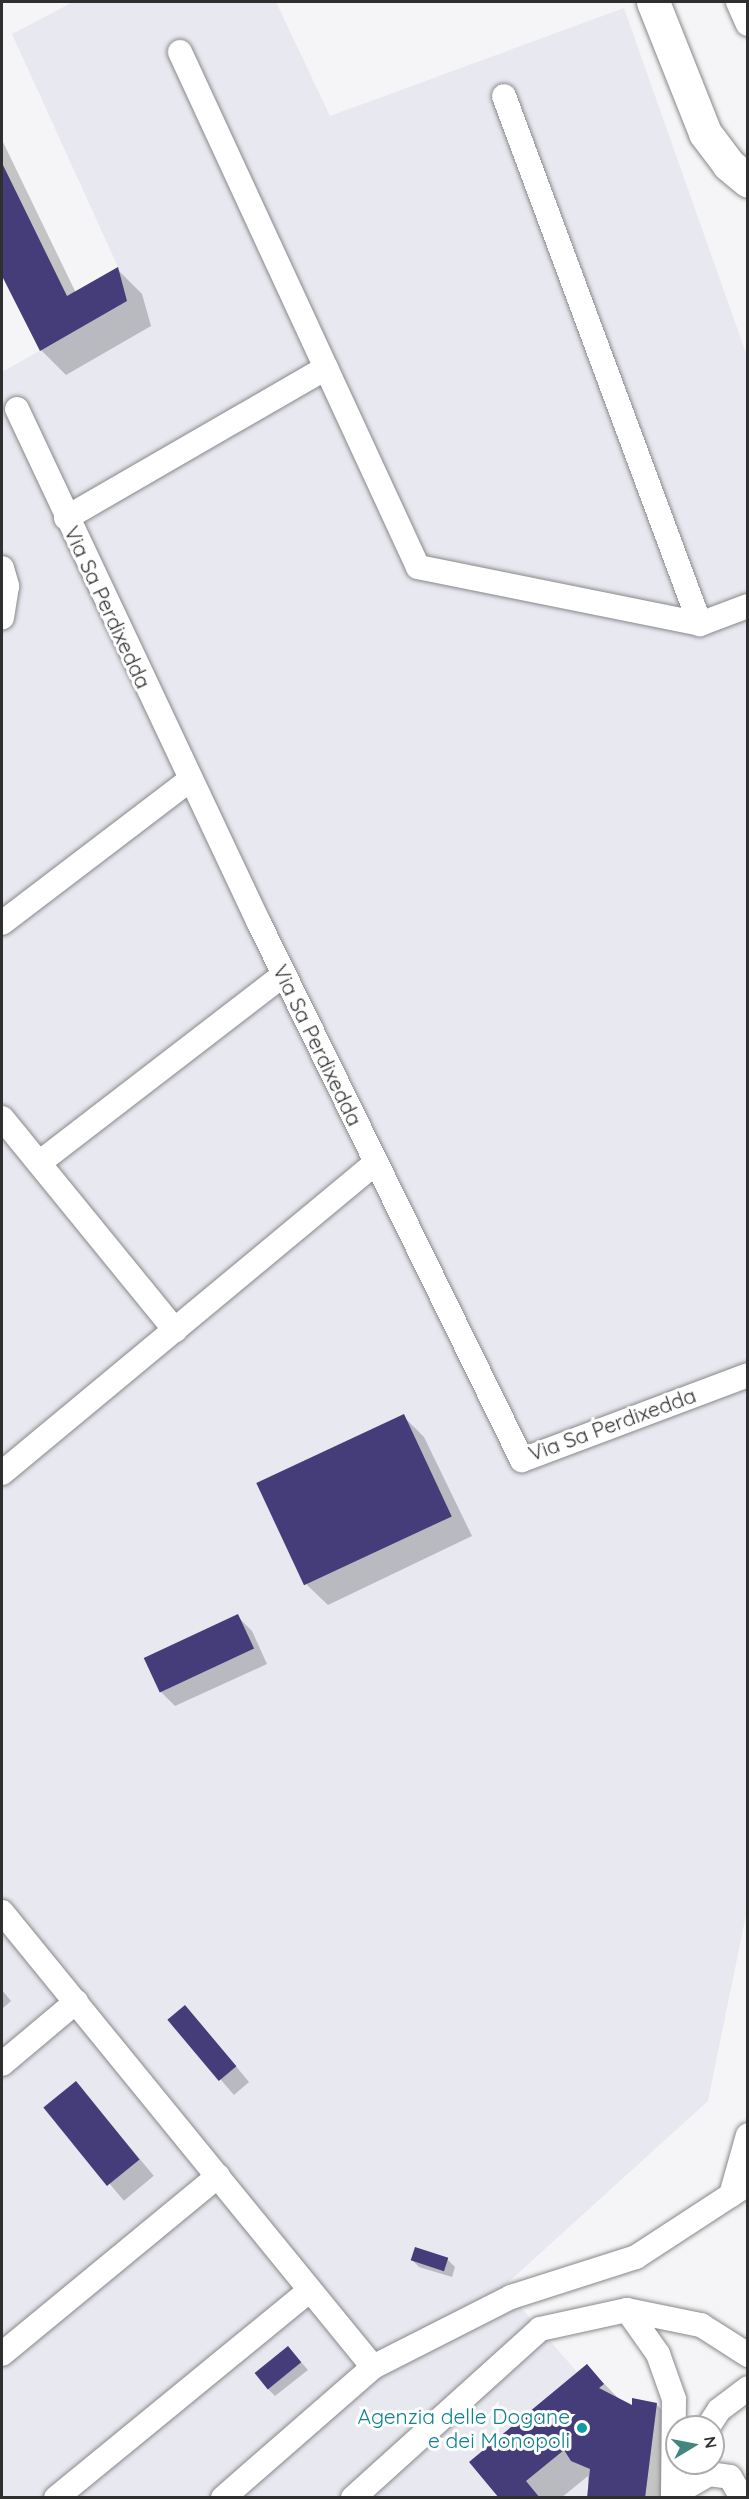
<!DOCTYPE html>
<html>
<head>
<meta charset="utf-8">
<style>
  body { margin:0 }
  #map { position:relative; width:749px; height:2499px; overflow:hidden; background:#f5f5f7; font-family:Quicksand,sans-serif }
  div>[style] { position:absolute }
  .built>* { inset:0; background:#e8e8f1 }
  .shadow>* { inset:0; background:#0003; transform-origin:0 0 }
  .building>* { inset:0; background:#443d7a; transform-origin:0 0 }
  .roads { filter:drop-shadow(0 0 2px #89898a) drop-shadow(0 0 2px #89898a) }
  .lane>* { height:24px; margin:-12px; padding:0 12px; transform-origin:12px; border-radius:12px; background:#fff }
  .street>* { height:33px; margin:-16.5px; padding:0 16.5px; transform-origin:16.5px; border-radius:16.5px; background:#fff }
  .dots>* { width:16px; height:16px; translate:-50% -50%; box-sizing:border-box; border:3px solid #fff; border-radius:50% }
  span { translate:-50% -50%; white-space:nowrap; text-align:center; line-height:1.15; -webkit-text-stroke:6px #fff; paint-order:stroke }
  .street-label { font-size:21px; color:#2f2f30 }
  .culture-label { font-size:21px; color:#0d838f }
  .right { translate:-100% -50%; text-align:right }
  .frame { position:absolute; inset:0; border:3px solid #2f2f30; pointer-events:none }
  .north { position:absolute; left:665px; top:2415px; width:60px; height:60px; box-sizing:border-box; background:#fff; border:2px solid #acacac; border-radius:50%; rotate:80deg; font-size:16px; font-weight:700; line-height:24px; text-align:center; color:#2f2f30 }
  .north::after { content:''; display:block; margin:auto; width:21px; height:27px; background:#41877f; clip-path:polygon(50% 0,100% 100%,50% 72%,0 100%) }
</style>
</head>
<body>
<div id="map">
  <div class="built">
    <i style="clip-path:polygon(73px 2px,276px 2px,330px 116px,624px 8px,747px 356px,747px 1910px,708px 2101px,503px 2287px,577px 2372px,587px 2364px,604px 2384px,600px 2388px,632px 2405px,632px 2398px,657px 2403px,645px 2497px,2px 2497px,2px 372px,127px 301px,118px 267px,12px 34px)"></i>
  </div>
  <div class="shadow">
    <i style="clip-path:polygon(2px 140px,76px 293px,117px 269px,142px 294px,151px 326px,66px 375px,41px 350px,2px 272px)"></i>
    <i style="clip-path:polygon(403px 1416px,424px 1437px,472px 1536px,328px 1605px,307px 1585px,259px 1485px)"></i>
    <i style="clip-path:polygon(237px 1616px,252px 1631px,267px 1664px,175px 1706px,160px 1691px)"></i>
    <i style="clip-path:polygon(2px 1990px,11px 2001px,2px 2009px)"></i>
    <i style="clip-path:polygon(169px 2020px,199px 2022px,249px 2082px,234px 2095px)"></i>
    <i style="left:76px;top:2083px;width:121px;height:39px;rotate:50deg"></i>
    <i style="clip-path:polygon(411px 2259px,447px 2259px,455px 2267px,452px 2277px,419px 2267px)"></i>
    <i style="clip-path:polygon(295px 2355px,308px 2370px,275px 2396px,268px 2389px)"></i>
    <i style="clip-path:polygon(587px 2366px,620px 2400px,634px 2408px,656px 2404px,679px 2427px,672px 2498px,588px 2498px,588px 2476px,561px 2498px,501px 2498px)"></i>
  </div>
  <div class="building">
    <i style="clip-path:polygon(2px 163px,67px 296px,118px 267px,127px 301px,40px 351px,2px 276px)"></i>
    <i style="left:404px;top:1414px;width:113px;height:163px;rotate:65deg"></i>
    <i style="left:238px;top:1614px;width:38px;height:104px;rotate:65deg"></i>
    <i style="left:185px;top:2005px;width:80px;height:23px;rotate:50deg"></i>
    <i style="left:76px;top:2081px;width:101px;height:42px;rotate:51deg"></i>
    <i style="left:415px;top:2247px;width:35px;height:14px;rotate:18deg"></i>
    <i style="left:288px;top:2346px;width:21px;height:43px;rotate:51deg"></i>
    <i style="clip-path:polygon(587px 2364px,604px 2384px,599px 2388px,632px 2405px,632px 2398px,657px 2403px,645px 2498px,587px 2498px,590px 2469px,571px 2461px,564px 2450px,526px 2481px,540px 2498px,499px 2498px,469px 2462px)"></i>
  </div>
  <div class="roads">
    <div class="lane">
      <i style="left:738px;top:2px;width:24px;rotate:66deg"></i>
      <i style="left:180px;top:52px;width:348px;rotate:65.2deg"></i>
      <i style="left:17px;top:409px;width:568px;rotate:64.79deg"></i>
      <i style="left:259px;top:923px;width:598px;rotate:63.91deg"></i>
      <i style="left:522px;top:1460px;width:241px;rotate:-20.6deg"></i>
      <i style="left:66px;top:518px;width:300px;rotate:-30deg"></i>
      <i style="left:326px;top:368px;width:219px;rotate:65.2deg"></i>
      <i style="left:418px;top:567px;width:288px;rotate:11.4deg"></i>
      <i style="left:700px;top:624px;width:563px;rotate:-110.37deg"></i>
      <i style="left:2px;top:568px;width:19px;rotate:74deg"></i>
      <i style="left:7px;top:586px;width:32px;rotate:99deg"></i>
      <i style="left:700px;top:624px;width:51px;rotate:-20.6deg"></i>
      <i style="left:2px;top:923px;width:236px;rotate:-37.3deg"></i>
      <i style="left:2px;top:1118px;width:274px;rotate:50.8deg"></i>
      <i style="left:39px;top:1163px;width:309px;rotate:-37.6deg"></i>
      <i style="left:2px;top:1473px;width:486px;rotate:-39.7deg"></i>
      <i style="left:2px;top:1912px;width:587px;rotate:50.81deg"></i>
      <i style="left:2px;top:2064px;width:97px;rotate:-40deg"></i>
      <i style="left:731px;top:2195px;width:62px;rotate:-74.2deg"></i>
      <i style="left:627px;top:2310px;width:54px;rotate:54.8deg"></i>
      <i style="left:658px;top:2354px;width:48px;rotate:70.4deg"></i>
      <i style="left:674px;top:2399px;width:96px;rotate:90.6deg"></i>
      <i style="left:2px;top:2354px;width:280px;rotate:-39.5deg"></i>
      <i style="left:708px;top:2427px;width:20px;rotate:-57deg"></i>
      <i style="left:719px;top:2410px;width:36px;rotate:-37deg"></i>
      <i style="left:673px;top:2495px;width:42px;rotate:-30.3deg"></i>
      <i style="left:709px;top:2474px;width:21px;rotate:8deg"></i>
      <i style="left:730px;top:2477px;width:24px;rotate:60deg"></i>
      <i style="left:56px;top:2498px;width:328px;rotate:-39.3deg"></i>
      <i style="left:223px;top:2498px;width:199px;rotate:-41.1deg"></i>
      <i style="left:373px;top:2367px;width:155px;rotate:-26.9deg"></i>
      <i style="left:511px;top:2297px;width:131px;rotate:-17.7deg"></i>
      <i style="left:636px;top:2257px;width:134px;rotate:-33.1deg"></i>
      <i style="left:353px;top:2498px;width:252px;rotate:-42.1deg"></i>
      <i style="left:540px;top:2329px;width:89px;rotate:-12.3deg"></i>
      <i style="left:627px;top:2310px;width:76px;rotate:11.5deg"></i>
      <i style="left:701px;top:2325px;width:56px;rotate:32.6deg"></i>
    </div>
    <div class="street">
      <i style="left:653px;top:2px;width:141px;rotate:68.3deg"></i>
      <i style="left:705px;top:133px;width:39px;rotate:53deg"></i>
      <i style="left:728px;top:164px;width:26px;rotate:40deg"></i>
    </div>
  </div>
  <div class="dots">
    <i style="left:582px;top:2428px;background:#0f9aa8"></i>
  </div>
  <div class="street-label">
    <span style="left:108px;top:607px;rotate:65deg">Via Sa Perdixedda</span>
    <span style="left:318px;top:1045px;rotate:64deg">Via Sa Perdixedda</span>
    <span style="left:612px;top:1424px;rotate:-20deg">Via Sa Perdixedda</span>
  </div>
  <div class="culture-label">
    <span class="right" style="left:570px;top:2428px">Agenzia delle Dogane<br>e dei Monopoli</span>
  </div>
  <div class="frame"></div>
  <div class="north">N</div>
</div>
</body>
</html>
